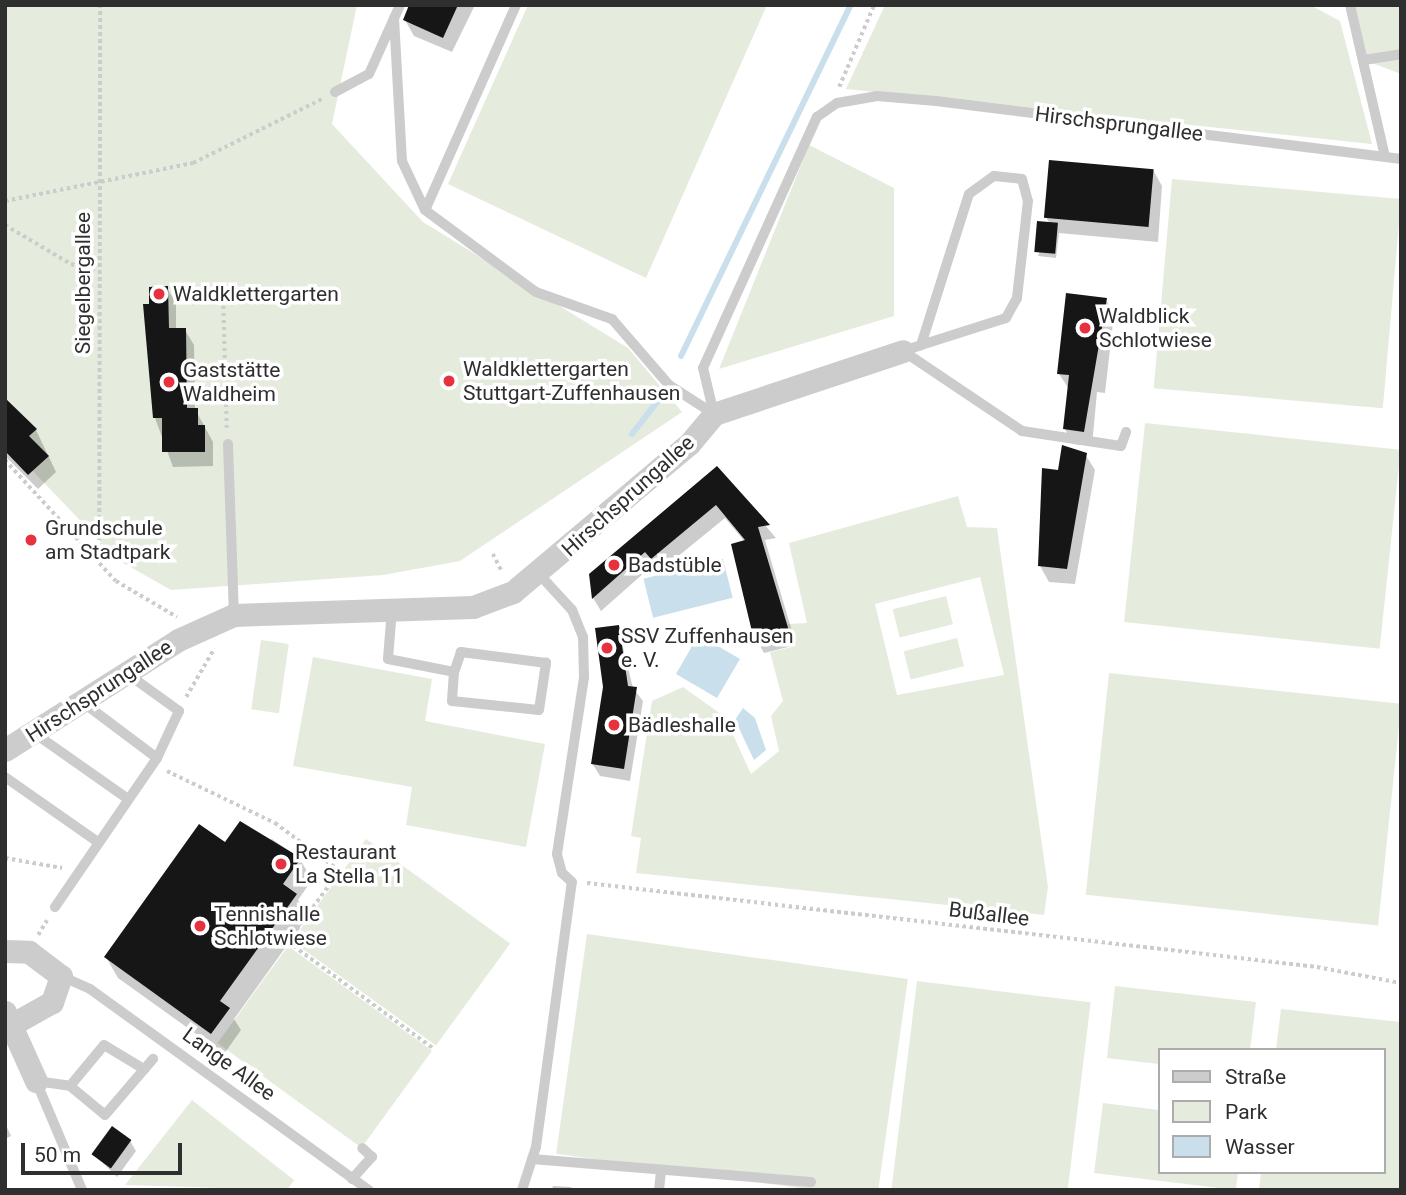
<!DOCTYPE html>
<html>
<head>
<meta charset="utf-8">
<style>
  body { margin:0 }
  #map { position:relative; width:1406px; height:1195px; overflow:hidden; background:#fff; font-family:Roboto,sans-serif }
  div>[style] { position:absolute }
  .green>* { inset:0; background:#e5ecdd; transform-origin:0 0 }
  .water>* { inset:0; background:#c9dfec; transform-origin:0 0 }
  .shadow>* { inset:0; background:#0003 }
  .stream>* { height:6px; margin:-3px; padding:0 3px; transform-origin:3px; border-radius:3px; background:#c9dfec }
  .building>* { inset:0; background:#161616; transform-origin:0 0 }
  .path>* { height:3.5px; margin-top:-1.75px; transform-origin:0; background:repeating-linear-gradient(90deg,#ccc 0 3.5px,transparent 0 7px) }
  .service>* { height:10px; margin:-5px; padding:0 5px; transform-origin:5px; border-radius:5px; background:#ccc }
  .minor>* { height:23px; margin:-11.5px; padding:0 11.5px; transform-origin:11.5px; border-radius:11.5px; background:#ccc }
  .dots>* { width:19px; height:19px; translate:-50% -50%; box-sizing:border-box; border:4px solid #fff; border-radius:50% }
  span { translate:-50% -50%; white-space:nowrap; text-align:center; line-height:1.15; -webkit-text-stroke:7px #fff; paint-order:stroke }
  .street-label { font-size:21px; color:#2f2f2f }
  .poi-label { font-size:21px; color:#2f2f2f }
  .left { translate:0 -50%; text-align:left }
  .frame { position:absolute; inset:0; border:7px solid #2f2f2f; pointer-events:none }
  .legend { position:absolute; left:1158px; top:1048px; width:228px; height:126px; box-sizing:border-box; background:#fff; border:2px solid #acacac; margin:0; padding:9px 12px; list-style:none; font-size:21px; color:#2f2f2f }
  .legend li { display:flex; align-items:center; gap:14px; height:35px }
  .legend b { width:35px; border:2px solid #acacac }
  .scale { position:absolute; left:21px; top:1143px; width:161px; height:32px; box-sizing:border-box; border:4px solid #2f2f2f; border-top:0; padding-left:9px; font-size:21px; line-height:24px; white-space:nowrap; color:#2f2f2f; -webkit-text-stroke:5px #fff; paint-order:stroke }
</style>
</head>
<body>
<div id="map">
  <div class="green">
    <i style="clip-path:polygon(5px 5px,357px 5px,332px 124px,423px 222px,628px 348px,682px 412px,460px 561px,383px 575px,171px 590px,118px 560px,5px 442px)"></i>
    <i style="clip-path:polygon(528px 5px,767px 5px,646px 278px,448px 184px)"></i>
    <i style="clip-path:polygon(885px 5px,1310px 5px,1340px 21px,1372px 144px,846px 89px)"></i>
    <i style="clip-path:polygon(1350px 5px,1401px 5px,1401px 74px,1364px 60px)"></i>
    <i style="clip-path:polygon(809px 145px,894px 188px,894px 316px,719px 369px)"></i>
    <i style="left:1172px;top:179px;width:230px;height:210px;rotate:5deg"></i>
    <i style="left:1145px;top:423px;width:257px;height:200px;rotate:6deg"></i>
    <i style="clip-path:polygon(evenodd,958px 496px,967px 527px,997px 528px,1048px 887px,1044px 915px,636px 873px,641px 838px,631px 836px,652px 701px,683px 687px,725px 717px,751px 774px,779px 751px,771px 716px,783px 701px,770px 652px,792px 647px,788px 624px,807px 623px,789px 543px,958px 496px,980px 577px,1004px 675px,897px 695px,875px 604px,980px 577px)"></i>
    <i style="left:946px;top:596px;width:29px;height:55px;rotate:76deg"></i>
    <i style="left:957px;top:638px;width:29px;height:55px;rotate:76deg"></i>
    <i style="left:261px;top:640px;width:28px;height:70px;rotate:8deg"></i>
    <i style="clip-path:polygon(313px 657px,432px 679px,425px 721px,545px 744px,526px 847px,406px 825px,412px 787px,293px 766px)"></i>
    <i style="left:1109px;top:673px;width:294px;height:223px;rotate:6deg"></i>
    <i style="left:366px;top:839px;width:178px;height:126px;rotate:36deg"></i>
    <i style="left:587px;top:934px;width:324px;height:222px;rotate:8deg"></i>
    <i style="left:288px;top:946px;width:178px;height:120px;rotate:36deg"></i>
    <i style="left:917px;top:981px;width:175px;height:210px;rotate:7deg"></i>
    <i style="clip-path:polygon(1115px 986px,1256px 1002px,1250px 1050px,1159px 1050px,1159px 1064px,1107px 1058px)"></i>
    <i style="clip-path:polygon(1281px 1009px,1401px 1022px,1401px 1190px,1259px 1190px,1261px 1172px,1383px 1172px,1383px 1050px,1276px 1050px)"></i>
    <i style="clip-path:polygon(192px 1100px,294px 1180px,287px 1190px,125px 1185px)"></i>
    <i style="clip-path:polygon(1103px 1103px,1159px 1110px,1159px 1172px,1238px 1172px,1236px 1190px,1094px 1173px)"></i>
  </div>
  <div class="water">
    <i style="left:723px;top:559px;width:40px;height:82px;rotate:76deg"></i>
    <i style="clip-path:polygon(712px 630px,716px 645px,740px 659px,717px 698px,676px 674px,691px 648px,688px 637px)"></i>
    <i style="clip-path:polygon(743px 708px,755px 718px,766px 750px,754px 760px,735px 720px)"></i>
  </div>
  <div class="shadow">
    <i style="clip-path:polygon(410px 5px,475px 5px,452px 52px,414px 36px,405px 20px)"></i>
    <i style="clip-path:polygon(1153px 170px,1162px 186px,1158px 242px,1059px 233px,1056px 258px,1038px 256px,1050px 224px,1046px 217px)"></i>
    <i style="clip-path:polygon(167px 288px,176px 303px,176px 330px,185px 330px,194px 345px,195px 409px,213px 442px,213px 466px,173px 467px,155px 418px,151px 306px)"></i>
    <i style="clip-path:polygon(1106px 300px,1114px 314px,1105px 393px,1097px 392px,1092px 446px,1073px 444px,1065px 429px,1069px 389px,1059px 374px)"></i>
    <i style="clip-path:polygon(5px 401px,36px 430px,56px 472px,38px 489px,5px 456px)"></i>
    <i style="clip-path:polygon(1085px 454px,1095px 470px,1075px 584px,1049px 582px,1040px 566px,1059px 471px)"></i>
    <i style="clip-path:polygon(717px 469px,776px 538px,765px 540px,796px 645px,764px 653px,756px 639px,745px 542px,725px 518px,660px 571px,653px 565px,601px 611px,593px 598px,590px 575px)"></i>
    <i style="clip-path:polygon(618px 627px,633px 688px,643px 701px,630px 781px,600px 776px,592px 763px)"></i>
    <i style="clip-path:polygon(272px 839px,300px 859px,312px 880px,298px 900px,308px 916px,234px 1019px,241px 1030px,224px 1054px,118px 978px,106px 957px,225px 845px)"></i>
    <i style="clip-path:polygon(5px 1123px,11px 1136px,5px 1139px)"></i>
    <i style="clip-path:polygon(130px 1141px,136px 1151px,117px 1177px,94px 1154px)"></i>
    <i style="clip-path:polygon(553px 1186px,571px 1187px,573px 1190px,552px 1190px)"></i>
  </div>
  <div class="stream">
    <i style="left:681px;top:356px;width:390px;rotate:-64.2deg"></i>
    <i style="left:632px;top:434px;width:41px;rotate:-52deg"></i>
  </div>
  <div class="building">
    <i style="clip-path:polygon(409px 5px,458px 5px,443px 38px,403px 20px)"></i>
    <i style="left:1049px;top:160px;width:105px;height:58px;rotate:5deg"></i>
    <i style="left:1037px;top:221px;width:21px;height:31px;rotate:5deg"></i>
    <i style="clip-path:polygon(168px 286px,169px 328px,186px 328px,187px 408px,198px 408px,198px 425px,205px 425px,205px 452px,162px 452px,162px 418px,153px 418px,143px 304px,149px 304px,149px 287px)"></i>
    <i style="clip-path:polygon(1066px 293px,1107px 298px,1084px 432px,1063px 429px,1069px 375px,1057px 374px)"></i>
    <i style="clip-path:polygon(5px 398px,37px 429px,29px 436px,49px 456px,28px 475px,5px 451px)"></i>
    <i style="clip-path:polygon(1062px 445px,1087px 453px,1067px 569px,1038px 566px,1042px 468px,1058px 470px)"></i>
    <i style="clip-path:polygon(717px 466px,770px 525px,758px 527px,789px 631px,754px 640px,731px 544px,745px 540px,716px 505px,651px 559px,645px 552px,592px 599px,589px 574px)"></i>
    <i style="clip-path:polygon(619px 625px,628px 686px,637px 687px,624px 769px,591px 764px,603px 687px,595px 628px)"></i>
    <i style="clip-path:polygon(240px 821px,301px 858px,283px 884px,297px 894px,220px 1001px,230px 1008px,211px 1034px,104px 957px,199px 824px,225px 842px)"></i>
    <i style="left:112px;top:1126px;width:24px;height:35px;rotate:36deg"></i>
  </div>
  <div class="path">
    <i style="left:839px;top:87px;width:89px;rotate:-66.9deg"></i>
    <i style="left:5px;top:201px;width:192px;rotate:-11.4deg"></i>
    <i style="left:193px;top:163px;width:146px;rotate:-26.4deg"></i>
    <i style="left:5px;top:225px;width:77px;rotate:30.6deg"></i>
    <i style="left:71px;top:264px;width:28px;rotate:17deg"></i>
    <i style="left:223px;top:285px;width:143px;rotate:88.4deg"></i>
    <i style="left:5px;top:460px;width:164px;rotate:47.5deg"></i>
    <i style="left:116px;top:581px;width:71px;rotate:30.5deg"></i>
    <i style="left:493px;top:554px;width:20px;rotate:63deg"></i>
    <i style="left:99px;top:561px;width:556px;rotate:-89.9deg"></i>
    <i style="left:186px;top:697px;width:56px;rotate:-59.7deg"></i>
    <i style="left:167px;top:771px;width:120px;rotate:25.7deg"></i>
    <i style="left:275px;top:823px;width:81px;rotate:36.4deg"></i>
    <i style="left:340px;top:871px;width:88px;rotate:126.2deg"></i>
    <i style="left:288px;top:942px;width:181px;rotate:36.2deg"></i>
    <i style="left:5px;top:858px;width:58px;rotate:10deg"></i>
    <i style="left:587px;top:883px;width:735px;rotate:6.56deg"></i>
    <i style="left:1317px;top:967px;width:86px;rotate:10.8deg"></i>
    <i style="left:38px;top:935px;width:17px;rotate:-59deg"></i>
  </div>
  <div class="service">
    <i style="left:516px;top:5px;width:224px;rotate:113.9deg"></i>
    <i style="left:425px;top:210px;width:138px;rotate:36.5deg"></i>
    <i style="left:536px;top:292px;width:81px;rotate:19.6deg"></i>
    <i style="left:612px;top:319px;width:87px;rotate:49.2deg"></i>
    <i style="left:669px;top:385px;width:54px;rotate:32.8deg"></i>
    <i style="left:1350px;top:5px;width:156px;rotate:77deg"></i>
    <i style="left:394px;top:18px;width:143px;rotate:86.8deg"></i>
    <i style="left:402px;top:161px;width:54px;rotate:64.9deg"></i>
    <i style="left:1364px;top:60px;width:37px;rotate:-9deg"></i>
    <i style="left:335px;top:92px;width:38px;rotate:-28deg"></i>
    <i style="left:369px;top:74px;width:76px;rotate:-65.8deg"></i>
    <i style="left:903px;top:351px;width:19px;rotate:-18deg"></i>
    <i style="left:921px;top:345px;width:158px;rotate:-72.4deg"></i>
    <i style="left:969px;top:194px;width:31px;rotate:-36deg"></i>
    <i style="left:994px;top:176px;width:28px;rotate:6deg"></i>
    <i style="left:1022px;top:179px;width:23px;rotate:75deg"></i>
    <i style="left:1028px;top:201px;width:98px;rotate:96.5deg"></i>
    <i style="left:1017px;top:298px;width:23px;rotate:119deg"></i>
    <i style="left:1006px;top:318px;width:89px;rotate:162.4deg"></i>
    <i style="left:903px;top:351px;width:143px;rotate:33.9deg"></i>
    <i style="left:1022px;top:431px;width:100px;rotate:8.6deg"></i>
    <i style="left:1121px;top:446px;width:15px;rotate:-70deg"></i>
    <i style="left:714px;top:414px;width:47px;rotate:-103.4deg"></i>
    <i style="left:703px;top:368px;width:276px;rotate:-65.6deg"></i>
    <i style="left:817px;top:117px;width:24px;rotate:-35deg"></i>
    <i style="left:837px;top:103px;width:41px;rotate:-9.9deg"></i>
    <i style="left:877px;top:96px;width:59px;rotate:4.8deg"></i>
    <i style="left:936px;top:101px;width:469px;rotate:7.1deg"></i>
    <i style="left:228px;top:444px;width:171px;rotate:88deg"></i>
    <i style="left:392px;top:609px;width:50px;rotate:94.6deg"></i>
    <i style="left:388px;top:659px;width:67px;rotate:11.1deg"></i>
    <i style="left:454px;top:672px;width:29px;rotate:94deg"></i>
    <i style="left:452px;top:701px;width:87px;rotate:5.9deg"></i>
    <i style="left:539px;top:710px;width:48px;rotate:-81.5deg"></i>
    <i style="left:546px;top:663px;width:86px;rotate:-172.6deg"></i>
    <i style="left:461px;top:652px;width:21px;rotate:109deg"></i>
    <i style="left:85px;top:704px;width:90px;rotate:36.9deg"></i>
    <i style="left:37px;top:735px;width:111px;rotate:35.1deg"></i>
    <i style="left:5px;top:777px;width:113px;rotate:35deg"></i>
    <i style="left:55px;top:907px;width:181px;rotate:-55.6deg"></i>
    <i style="left:157px;top:758px;width:52px;rotate:-64.9deg"></i>
    <i style="left:179px;top:711px;width:62px;rotate:-144.2deg"></i>
    <i style="left:61px;top:976px;width:32px;rotate:24deg"></i>
    <i style="left:90px;top:989px;width:344px;rotate:35.8deg"></i>
    <i style="left:36px;top:1081px;width:34px;rotate:8deg"></i>
    <i style="left:70px;top:1086px;width:53px;rotate:-50.3deg"></i>
    <i style="left:104px;top:1045px;width:47px;rotate:31deg"></i>
    <i style="left:36px;top:1081px;width:118px;rotate:67.1deg"></i>
    <i style="left:70px;top:1086px;width:45px;rotate:39.6deg"></i>
    <i style="left:105px;top:1115px;width:74px;rotate:-49.4deg"></i>
    <i style="left:532px;top:1159px;width:280px;rotate:4.7deg"></i>
    <i style="left:352px;top:1179px;width:30px;rotate:-48deg"></i>
    <i style="left:372px;top:1157px;width:13px;rotate:-138deg"></i>
    <i style="left:522px;top:1190px;width:45px;rotate:-72deg"></i>
    <i style="left:536px;top:1147px;width:267px;rotate:-82.3deg"></i>
    <i style="left:572px;top:882px;width:13px;rotate:-138deg"></i>
    <i style="left:562px;top:873px;width:20px;rotate:-105deg"></i>
    <i style="left:557px;top:854px;width:179px;rotate:-81.3deg"></i>
    <i style="left:584px;top:677px;width:40px;rotate:-91.4deg"></i>
    <i style="left:583px;top:637px;width:29px;rotate:-112deg"></i>
    <i style="left:572px;top:610px;width:49px;rotate:-132.5deg"></i>
    <i style="left:659px;top:1190px;width:20px;rotate:-84deg"></i>
  </div>
  <div class="minor">
    <i style="left:5px;top:750px;width:205px;rotate:-32.4deg"></i>
    <i style="left:178px;top:640px;width:61px;rotate:-24.1deg"></i>
    <i style="left:234px;top:615px;width:239px;rotate:-1.9deg"></i>
    <i style="left:473px;top:607px;width:43px;rotate:-20.6deg"></i>
    <i style="left:513px;top:592px;width:230px;rotate:-40.1deg"></i>
    <i style="left:689px;top:444px;width:39px;rotate:-50deg"></i>
    <i style="left:714px;top:414px;width:199px;rotate:-18.4deg"></i>
    <i style="left:5px;top:951px;width:24px;rotate:2deg"></i>
    <i style="left:29px;top:952px;width:40px;rotate:37deg"></i>
    <i style="left:61px;top:976px;width:28px;rotate:109deg"></i>
    <i style="left:52px;top:1002px;width:47px;rotate:150.7deg"></i>
    <i style="left:5px;top:1012px;width:76px;rotate:65.8deg"></i>
  </div>
  <div class="dots">
    <i style="left:159px;top:294px;background:#e6323f"></i>
    <i style="left:1085px;top:328px;background:#e6323f"></i>
    <i style="left:449px;top:381px;background:#e6323f"></i>
    <i style="left:169px;top:382px;background:#e6323f"></i>
    <i style="left:31px;top:540px;background:#e6323f"></i>
    <i style="left:614px;top:565px;background:#e6323f"></i>
    <i style="left:607px;top:648px;background:#e6323f"></i>
    <i style="left:614px;top:725px;background:#e6323f"></i>
    <i style="left:281px;top:864px;background:#e6323f"></i>
    <i style="left:200px;top:926px;background:#e6323f"></i>
  </div>
  <div class="street-label">
    <span style="left:1119px;top:124px;rotate:7deg">Hirschsprungallee</span>
    <span style="left:83px;top:283px;rotate:-90deg">Siegelbergallee</span>
    <span style="left:628px;top:496px;rotate:-42deg">Hirschsprungallee</span>
    <span style="left:99px;top:691px;rotate:-33deg">Hirschsprungallee</span>
    <span style="left:989px;top:914px;rotate:7deg">Bußallee</span>
    <span style="left:229px;top:1064px;rotate:36deg">Lange Allee</span>
  </div>
  <div class="poi-label">
    <span class="left" style="left:173px;top:294px">Waldklettergarten</span>
    <span class="left" style="left:1099px;top:328px">Waldblick<br>Schlotwiese</span>
    <span class="left" style="left:463px;top:381px">Waldklettergarten<br>Stuttgart-Zuffenhausen</span>
    <span class="left" style="left:183px;top:382px">Gaststätte<br>Waldheim</span>
    <span class="left" style="left:45px;top:540px">Grundschule<br>am Stadtpark</span>
    <span class="left" style="left:628px;top:565px">Badstüble</span>
    <span class="left" style="left:621px;top:648px">SSV Zuffenhausen<br>e. V.</span>
    <span class="left" style="left:628px;top:725px">Bädleshalle</span>
    <span class="left" style="left:295px;top:864px">Restaurant<br>La Stella 11</span>
    <span class="left" style="left:214px;top:926px">Tennishalle<br>Schlotwiese</span>
  </div>
  <div class="frame"></div>
  <ul class="legend">
  <li><b style="height:9px;background:#ccc"></b>Straße</li>
  <li><b style="height:19px;background:#e5ecdd"></b>Park</li>
  <li><b style="height:19px;background:#c9dfec"></b>Wasser</li>
  </ul>
  <div class="scale">50 m</div>
</div>
</body>
</html>
